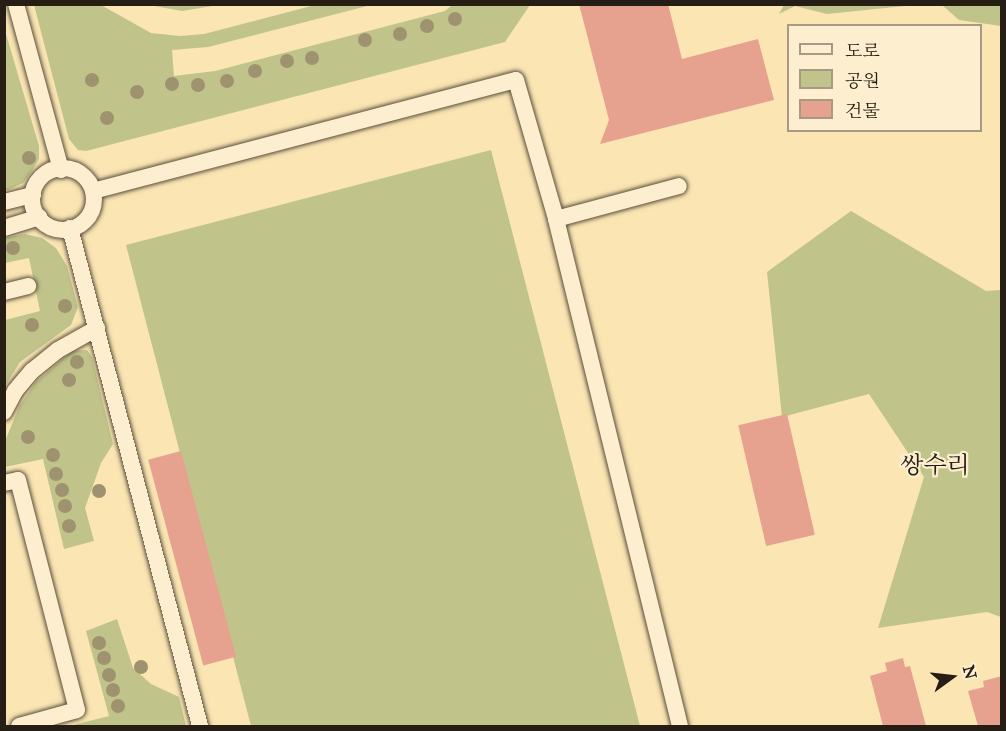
<!DOCTYPE html>
<html>
<head>
<meta charset="utf-8">
<style>
  body { margin:0 }
  #map { position:relative; width:1006px; height:731px; overflow:hidden; background:#fae5b3; font-family:"IM FELL Great Primer","Noto Serif KR",serif }
  div>[style] { position:absolute }
  .green>* { inset:0; background:#c0c48b }
  .building>* { inset:0; background:#e6a28e; transform-origin:0 0 }
  .roads { filter:drop-shadow(0 0 2px #5b4f3c) drop-shadow(0 0 2px #5b4f3c) }
  .minor>* { height:16px; margin:-8px; padding:0 8px; transform-origin:8px; border-radius:8px; background:#fceece }
  .minor>.ring { margin:-8px; padding:0; box-sizing:content-box; background:none; border:16px solid #fceece; border-radius:50% }
  .trees>* { width:14px; height:14px; margin:-7px; border-radius:50%; background:#9f926f }
  span { translate:-50% -50%; white-space:nowrap; text-align:center; line-height:1.15; -webkit-text-stroke:4.5px #fceece; paint-order:stroke }
  .quarter-label { font-size:24px; color:#261d14 }
  .frame { position:absolute; inset:0; border:6px solid #261d14; pointer-events:none }
  .legend { position:absolute; left:787px; top:24px; width:195px; height:108px; box-sizing:border-box; background:#fceece; border:2px solid #a69a84; margin:0; padding:8px 10px; list-style:none; font-size:18px; color:#261d14 }
  .legend li { display:flex; align-items:center; gap:12px; height:30px }
  .legend b { width:30px; border:2px solid #a69a84 }
  .north { position:absolute; left:922px; top:647px; width:60px; height:60px; -webkit-text-stroke:4px #fceece; paint-order:stroke; rotate:75deg; font-size:16px; font-weight:700; line-height:24px; text-align:center; color:#261d14 }
  .north::after { content:''; display:block; margin:auto; width:21px; height:27px; background:#261d14; clip-path:polygon(50% 0,100% 100%,50% 72%,0 100%) }
</style>
</head>
<body>
<div id="map">
  <div class="green">
    <i style="clip-path:polygon(34px 5px,101px 5px,151px 33px,180px 36px,204px 34px,315px 5px,371px 5px,208px 47px,172px 50px,174px 76px,215px 71px,445px 11px,452px 5px,530px 5px,505px 42px,86px 151px,78px 150px,69px 139px)"></i>
    <i style="clip-path:polygon(149px 5px,149px 4px,219px 5px,182px 11px)"></i>
    <i style="clip-path:polygon(784px 5px,784px 4px,915px 5px,827px 14px,795px 6px,779px 14px)"></i>
    <i style="clip-path:polygon(942px 5px,1001px 5px,1001px 26px,959px 20px)"></i>
    <i style="clip-path:polygon(4px 27px,39px 146px,39px 159px,32px 171px,23px 183px,8px 190px,4px 190px)"></i>
    <i style="clip-path:polygon(491px 150px,640px 726px,251px 726px,126px 245px)"></i>
    <i style="clip-path:polygon(851px 211px,986px 291px,1001px 290px,1001px 617px,987px 612px,878px 628px,924px 477px,869px 394px,782px 417px,767px 272px)"></i>
    <i style="clip-path:polygon(25px 234px,42px 238px,56px 248px,67px 266px,78px 307px,71px 325px,20px 362px,5px 386px,5px 320px,40px 311px,29px 258px,5px 263px,5px 238px)"></i>
    <i style="clip-path:polygon(87px 350px,92px 357px,113px 444px,101px 463px,85px 508px,94px 541px,64px 549px,43px 459px,5px 467px,5px 441px,20px 405px,36px 382px,72px 351px)"></i>
    <i style="clip-path:polygon(117px 619px,133px 668px,151px 684px,179px 697px,186px 726px,69px 726px,109px 716px,86px 631px)"></i>
  </div>
  <div class="building">
    <i style="clip-path:polygon(579px 4px,668px 4px,682px 59px,758px 39px,774px 100px,600px 144px,609px 120px)"></i>
    <i style="left:787px;top:414px;width:124px;height:50px;rotate:77deg"></i>
    <i style="left:181px;top:451px;width:213px;height:34px;rotate:75deg"></i>
    <i style="clip-path:polygon(903px 658px,905px 667px,910px 666px,926px 726px,883px 726px,870px 676px,887px 671px,885px 663px)"></i>
    <i style="clip-path:polygon(1002px 676px,1002px 726px,978px 726px,968px 691px,984px 687px,983px 681px)"></i>
  </div>
  <div class="roads">
    <div class="minor">
      <i style="left:16px;top:4px;width:172px;rotate:74.8deg"></i>
      <i class="ring" style="left:32px;top:168px;width:46px;height:46px"></i>
      <i style="left:93px;top:191px;width:437px;rotate:-14.7deg"></i>
      <i style="left:516px;top:80px;width:145px;rotate:73.9deg"></i>
      <i style="left:556px;top:219px;width:522px;rotate:76.26deg"></i>
      <i style="left:4px;top:202px;width:30px;rotate:-14deg"></i>
      <i style="left:556px;top:219px;width:127px;rotate:-15deg"></i>
      <i style="left:4px;top:228px;width:37px;rotate:-17deg"></i>
      <i style="left:70px;top:228px;width:515px;rotate:75.37deg"></i>
      <i style="left:4px;top:292px;width:25px;rotate:-14deg"></i>
      <i style="left:4px;top:412px;width:24px;rotate:-62deg"></i>
      <i style="left:15px;top:391px;width:26px;rotate:-50deg"></i>
      <i style="left:32px;top:371px;width:33px;rotate:-39deg"></i>
      <i style="left:58px;top:350px;width:45px;rotate:-29.4deg"></i>
      <i style="left:4px;top:483px;width:14px;rotate:-12deg"></i>
      <i style="left:18px;top:480px;width:237px;rotate:75.6deg"></i>
      <i style="left:77px;top:710px;width:60px;rotate:164.6deg"></i>
    </div>
  </div>
  <div class="trees">
    <i style="left:455px;top:19px"></i>
    <i style="left:427px;top:26px"></i>
    <i style="left:400px;top:34px"></i>
    <i style="left:365px;top:40px"></i>
    <i style="left:312px;top:58px"></i>
    <i style="left:287px;top:61px"></i>
    <i style="left:255px;top:71px"></i>
    <i style="left:92px;top:80px"></i>
    <i style="left:227px;top:81px"></i>
    <i style="left:172px;top:84px"></i>
    <i style="left:198px;top:85px"></i>
    <i style="left:137px;top:92px"></i>
    <i style="left:107px;top:118px"></i>
    <i style="left:29px;top:158px"></i>
    <i style="left:13px;top:248px"></i>
    <i style="left:65px;top:306px"></i>
    <i style="left:32px;top:325px"></i>
    <i style="left:77px;top:362px"></i>
    <i style="left:69px;top:380px"></i>
    <i style="left:28px;top:437px"></i>
    <i style="left:53px;top:455px"></i>
    <i style="left:56px;top:474px"></i>
    <i style="left:62px;top:490px"></i>
    <i style="left:99px;top:491px"></i>
    <i style="left:65px;top:506px"></i>
    <i style="left:69px;top:526px"></i>
    <i style="left:99px;top:643px"></i>
    <i style="left:104px;top:658px"></i>
    <i style="left:141px;top:667px"></i>
    <i style="left:109px;top:675px"></i>
    <i style="left:113px;top:690px"></i>
    <i style="left:118px;top:706px"></i>
  </div>
  <div class="quarter-label">
    <span style="left:935px;top:466px">쌍수리</span>
  </div>
  <div class="frame"></div>
  <ul class="legend">
  <li><b style="height:8px;background:#fceece"></b>도로</li>
  <li><b style="height:16px;background:#c0c48b"></b>공원</li>
  <li><b style="height:16px;background:#e6a28e"></b>건물</li>
  </ul>
  <div class="north">N</div>
</div>
</body>
</html>
